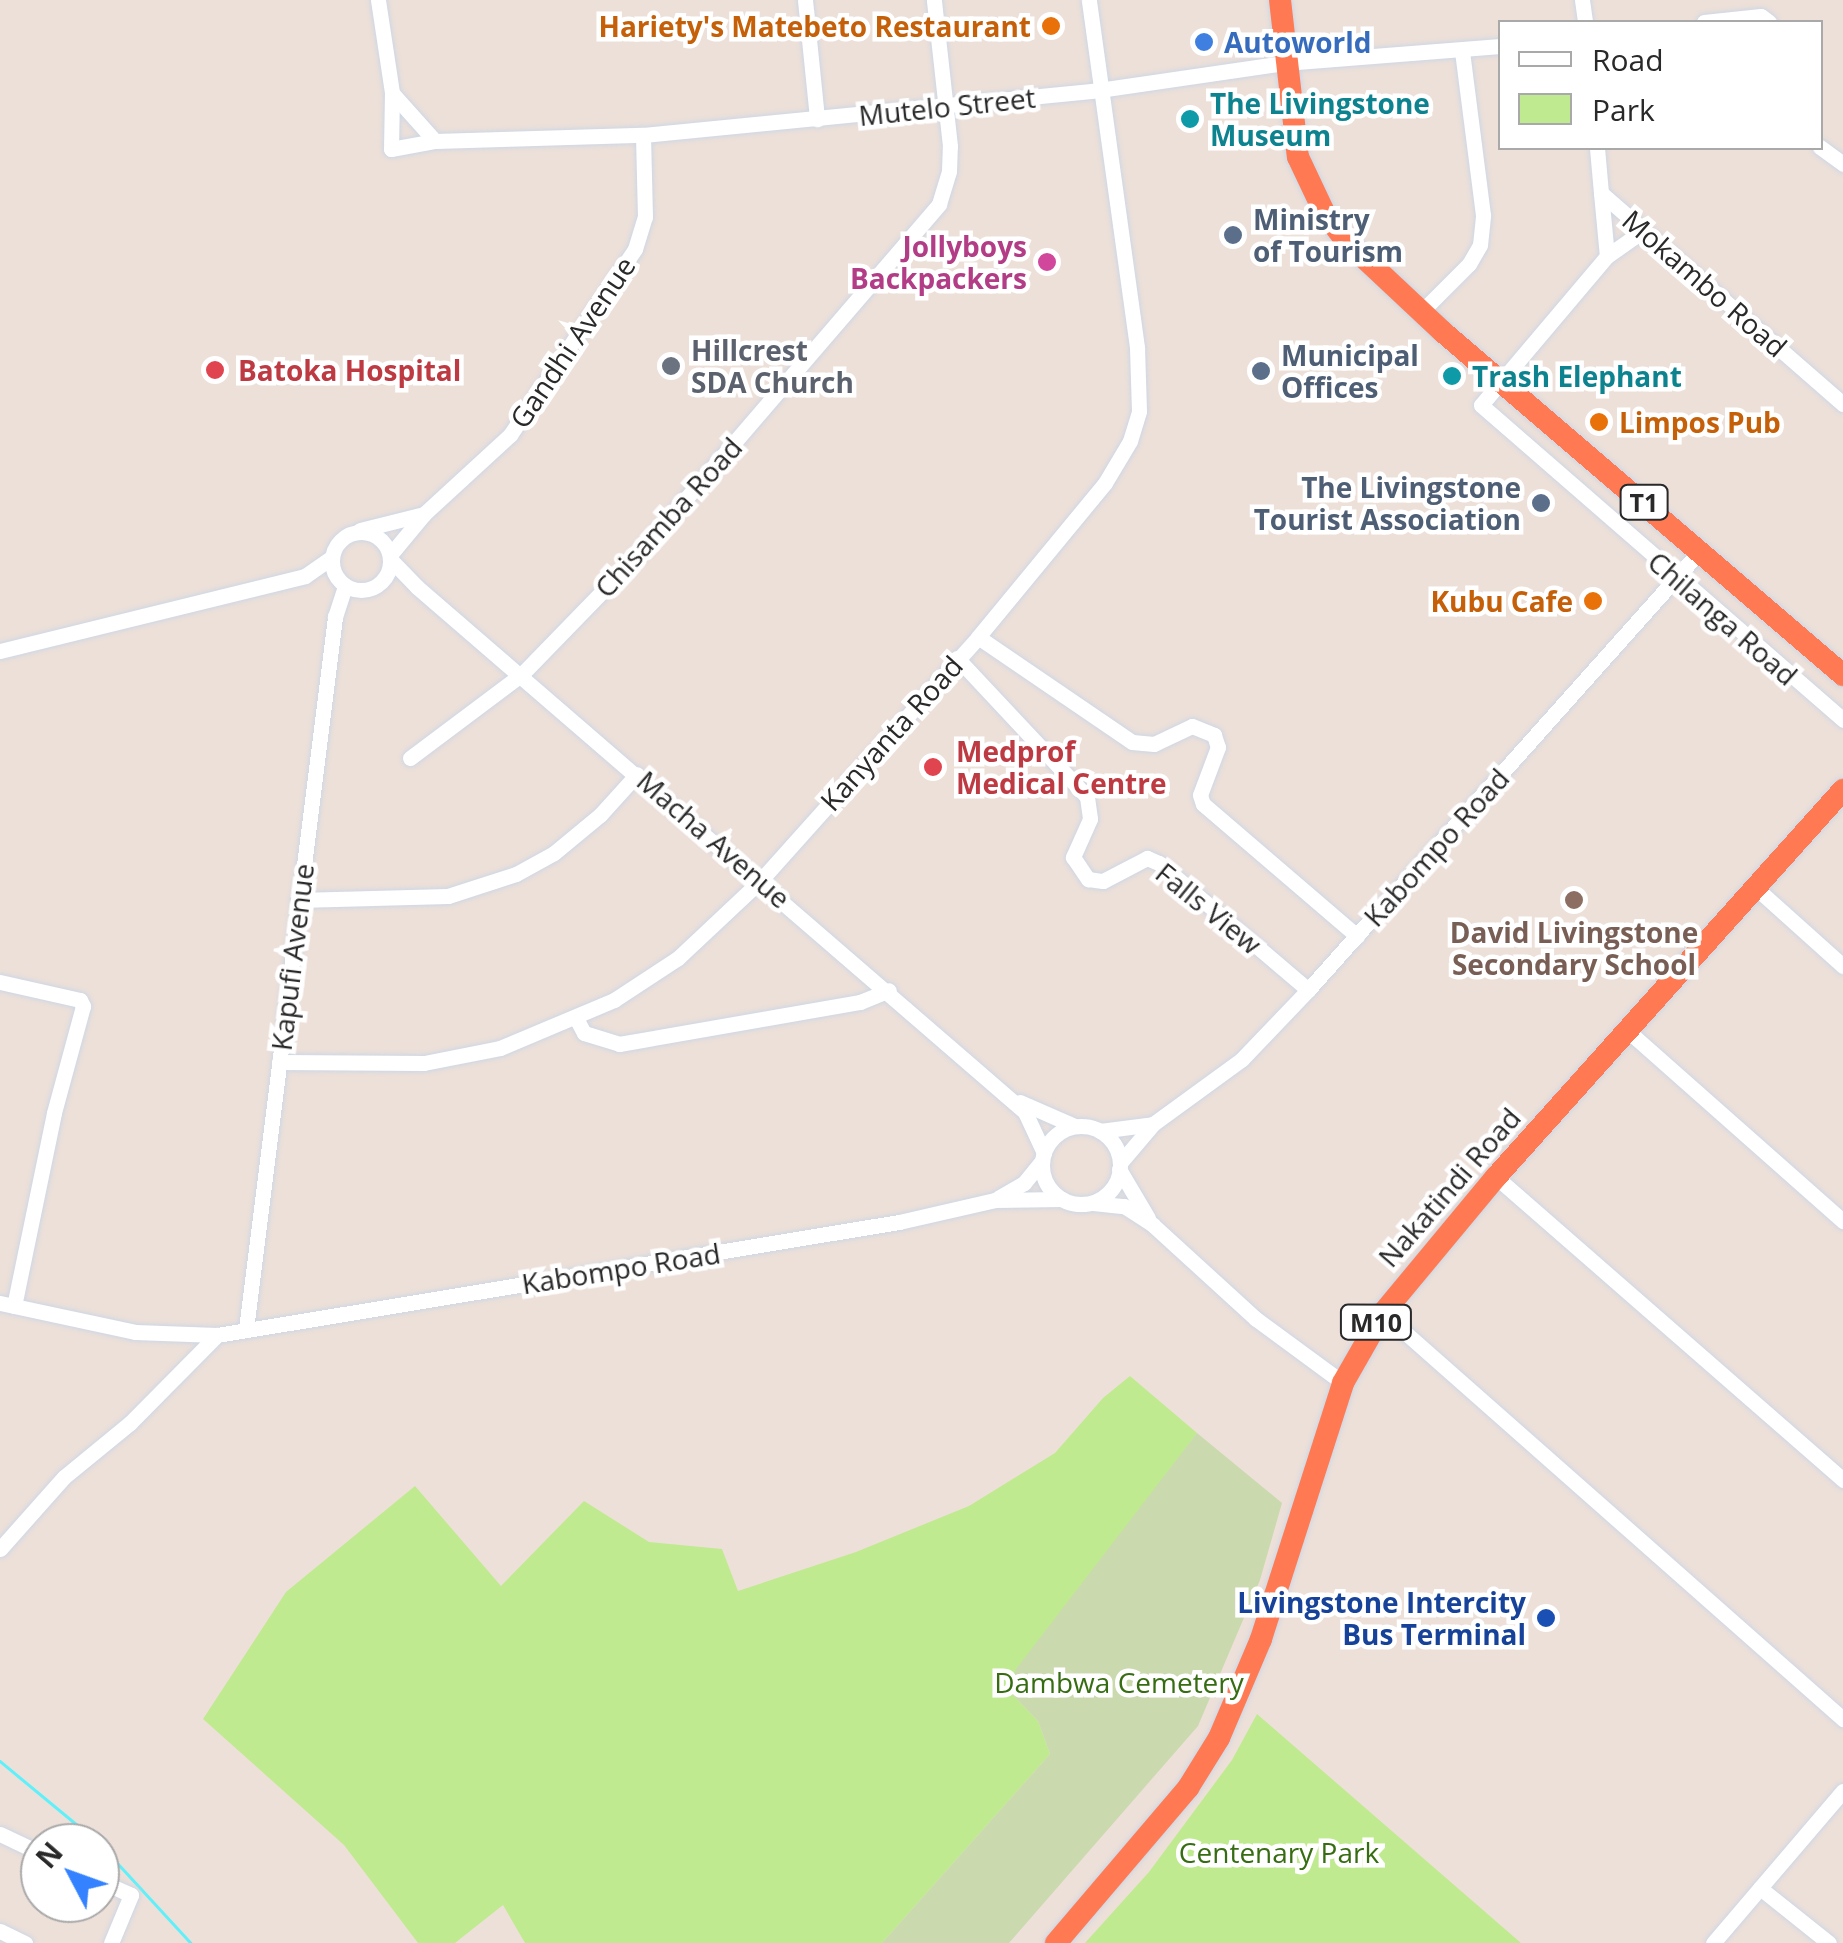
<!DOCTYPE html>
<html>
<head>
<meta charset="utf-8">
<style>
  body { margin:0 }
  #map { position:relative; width:1843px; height:1943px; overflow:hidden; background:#ede0d9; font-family:"Open Sans",sans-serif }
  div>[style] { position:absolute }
  .green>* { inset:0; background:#c0ea8f }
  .cemetery>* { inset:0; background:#cbd9ae }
  .stream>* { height:2.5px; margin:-1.25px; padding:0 1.25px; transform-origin:1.25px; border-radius:1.25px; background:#60f0fa }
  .roads { filter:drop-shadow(0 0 2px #ced7e4) drop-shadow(0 0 2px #ced7e4) }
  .minor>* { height:15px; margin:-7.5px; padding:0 7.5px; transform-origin:7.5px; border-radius:7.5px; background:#fff }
  .minor>.ring { margin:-7.5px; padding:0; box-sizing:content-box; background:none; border:15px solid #fff; border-radius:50% }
  .highway>* { height:22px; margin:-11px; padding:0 11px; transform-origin:11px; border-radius:11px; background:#ff7a52 }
  .dots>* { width:28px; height:28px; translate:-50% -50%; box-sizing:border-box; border:5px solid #fff; border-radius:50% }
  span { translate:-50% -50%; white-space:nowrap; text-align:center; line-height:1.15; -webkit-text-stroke:9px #fff; paint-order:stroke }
  .shield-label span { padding:2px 8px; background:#fff; border:2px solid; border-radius:8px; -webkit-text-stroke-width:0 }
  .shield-label { font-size:25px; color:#292929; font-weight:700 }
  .food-label { font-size:28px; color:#c56008; font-weight:700 }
  .right { translate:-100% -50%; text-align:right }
  .left { translate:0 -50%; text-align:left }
  .shop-label { font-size:28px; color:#366cbe; font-weight:700 }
  .culture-label { font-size:28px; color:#0d838f; font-weight:700 }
  .street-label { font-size:28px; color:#292929 }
  .service-label { font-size:28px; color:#4e5e75; font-weight:700 }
  .hotel-label { font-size:28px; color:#b23c85; font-weight:700 }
  .worship-label { font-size:28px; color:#5b616d; font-weight:700 }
  .health-label { font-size:28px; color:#be3a42; font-weight:700 }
  .education-label { font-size:28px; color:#785e54; font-weight:700 }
  .transit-label { font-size:28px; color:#164399; font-weight:700 }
  .park-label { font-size:28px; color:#376d12 }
  .legend { position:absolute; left:1498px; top:20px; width:325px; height:130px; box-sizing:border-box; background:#fff; border:2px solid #a9a9a9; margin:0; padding:12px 18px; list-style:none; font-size:30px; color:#292929 }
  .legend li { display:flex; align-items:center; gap:20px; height:50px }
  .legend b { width:50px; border:2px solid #a9a9a9 }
  .north { position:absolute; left:20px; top:1823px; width:100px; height:100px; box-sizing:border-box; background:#fff; border:2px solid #a9a9a9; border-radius:50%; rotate:311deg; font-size:28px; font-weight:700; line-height:40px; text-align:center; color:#292929 }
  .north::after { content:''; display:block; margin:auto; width:35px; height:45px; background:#3482ff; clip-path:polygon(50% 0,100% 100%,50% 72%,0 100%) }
</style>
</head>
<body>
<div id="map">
  <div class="green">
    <i style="clip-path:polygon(1130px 1376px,1197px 1433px,1009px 1691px,1038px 1721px,1050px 1754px,882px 1943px,525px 1943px,503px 1905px,455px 1943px,418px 1943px,344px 1845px,203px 1719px,286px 1592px,415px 1486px,501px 1586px,584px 1501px,649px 1542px,722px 1549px,738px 1591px,856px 1552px,969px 1506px,1055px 1453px,1103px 1398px)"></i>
    <i style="clip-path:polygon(1257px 1714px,1521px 1943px,1085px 1943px,1149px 1872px,1232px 1760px)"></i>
  </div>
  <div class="cemetery">
    <i style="clip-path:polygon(1197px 1433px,1282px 1503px,1260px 1580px,1198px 1726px,1009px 1943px,882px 1943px,1050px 1754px,1038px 1721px,1009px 1691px,1016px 1669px)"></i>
  </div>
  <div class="stream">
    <i style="left:0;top:1761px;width:129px;rotate:39.6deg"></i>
    <i style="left:100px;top:1844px;width:134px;rotate:47.4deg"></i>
  </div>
  <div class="roads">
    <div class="minor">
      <i style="left:378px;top:0;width:94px;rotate:81.4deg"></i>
      <i style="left:392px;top:93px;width:56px;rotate:91deg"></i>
      <i style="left:391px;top:149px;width:45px;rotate:-10.3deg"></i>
      <i style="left:435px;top:141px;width:208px;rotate:-1.7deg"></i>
      <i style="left:643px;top:135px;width:458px;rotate:-5.6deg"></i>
      <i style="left:1099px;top:90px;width:187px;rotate:-8.3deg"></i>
      <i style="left:1284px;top:63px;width:217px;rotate:-4.5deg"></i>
      <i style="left:805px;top:0;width:120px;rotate:84.2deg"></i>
      <i style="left:1582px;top:0;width:22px;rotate:82deg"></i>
      <i style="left:1704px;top:22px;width:57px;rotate:-6deg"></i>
      <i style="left:1761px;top:16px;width:10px;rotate:37deg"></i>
      <i style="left:392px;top:93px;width:64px;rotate:48.1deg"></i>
      <i style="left:1820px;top:147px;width:29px;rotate:36deg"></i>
      <i style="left:1597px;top:148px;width:45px;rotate:84.9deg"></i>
      <i style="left:1601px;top:193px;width:321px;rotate:41.1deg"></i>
      <i style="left:1601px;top:193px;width:63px;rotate:84.6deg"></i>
      <i style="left:1607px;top:256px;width:195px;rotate:130.2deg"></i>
      <i style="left:1481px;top:405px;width:480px;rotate:41deg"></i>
      <i style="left:1607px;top:256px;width:45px;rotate:-35.1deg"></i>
      <i style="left:1423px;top:310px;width:65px;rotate:-45deg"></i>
      <i style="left:1469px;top:264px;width:22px;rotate:-60deg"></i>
      <i style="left:1480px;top:245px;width:30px;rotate:-84deg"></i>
      <i style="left:1483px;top:215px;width:166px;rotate:-97.3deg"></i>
      <i style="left:360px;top:530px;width:66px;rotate:-14deg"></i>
      <i class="ring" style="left:332px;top:532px;width:43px;height:43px"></i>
      <i style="left:390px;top:555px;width:53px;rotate:-50.3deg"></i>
      <i style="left:424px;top:514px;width:117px;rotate:-42.6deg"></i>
      <i style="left:510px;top:435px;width:224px;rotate:-56.1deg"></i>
      <i style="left:635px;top:249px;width:34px;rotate:-73deg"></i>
      <i style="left:645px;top:217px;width:82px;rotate:-91.4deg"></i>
      <i style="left:390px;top:559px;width:39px;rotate:46deg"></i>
      <i style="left:417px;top:587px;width:803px;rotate:40.81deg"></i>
      <i style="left:1025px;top:1112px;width:45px;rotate:65.1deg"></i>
      <i style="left:978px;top:637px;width:186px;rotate:34.3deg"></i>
      <i style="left:1132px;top:742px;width:22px;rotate:5deg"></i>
      <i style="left:1154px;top:744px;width:42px;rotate:-25.3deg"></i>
      <i style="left:1192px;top:726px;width:24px;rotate:22deg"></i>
      <i style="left:1214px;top:735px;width:13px;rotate:72deg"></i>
      <i style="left:1218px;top:747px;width:51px;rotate:110.6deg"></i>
      <i style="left:1200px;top:795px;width:9px;rotate:72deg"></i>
      <i style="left:1203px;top:804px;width:203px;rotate:40.6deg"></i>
      <i style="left:0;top:651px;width:314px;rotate:-13.8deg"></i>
      <i style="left:305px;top:576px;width:33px;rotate:-35deg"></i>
      <i style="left:957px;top:658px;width:190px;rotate:46.9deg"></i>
      <i style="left:1087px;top:797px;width:22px;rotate:82deg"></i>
      <i style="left:1090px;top:819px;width:42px;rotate:114.1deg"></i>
      <i style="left:1073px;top:857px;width:27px;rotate:56deg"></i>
      <i style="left:1088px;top:879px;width:15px;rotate:8deg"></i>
      <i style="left:1103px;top:881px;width:50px;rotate:-27.6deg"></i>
      <i style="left:1147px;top:858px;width:13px;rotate:23deg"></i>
      <i style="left:1159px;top:863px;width:196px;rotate:40.4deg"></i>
      <i style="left:410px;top:758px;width:140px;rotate:-36.9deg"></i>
      <i style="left:522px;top:674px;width:161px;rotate:-45.8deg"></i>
      <i style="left:634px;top:559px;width:468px;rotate:-49.3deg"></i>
      <i style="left:939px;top:204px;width:34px;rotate:-73deg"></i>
      <i style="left:949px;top:171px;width:25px;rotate:-88deg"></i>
      <i style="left:950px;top:146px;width:147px;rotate:-96.3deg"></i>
      <i style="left:1756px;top:888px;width:117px;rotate:41.9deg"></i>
      <i style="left:298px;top:900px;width:150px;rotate:-1.5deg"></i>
      <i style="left:448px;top:896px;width:71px;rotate:-17.9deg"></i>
      <i style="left:516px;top:874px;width:43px;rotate:-28.9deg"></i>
      <i style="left:554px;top:853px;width:60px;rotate:-39.6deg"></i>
      <i style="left:600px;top:815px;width:55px;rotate:-47.9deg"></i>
      <i style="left:0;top:982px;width:82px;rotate:12.7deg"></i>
      <i style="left:80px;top:1000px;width:7px;rotate:63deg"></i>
      <i style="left:83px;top:1006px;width:111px;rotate:105.2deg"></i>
      <i style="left:54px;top:1113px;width:197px;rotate:101.7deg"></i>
      <i style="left:576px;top:1018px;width:17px;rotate:62deg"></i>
      <i style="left:584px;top:1033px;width:37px;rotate:17deg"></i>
      <i style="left:619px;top:1044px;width:245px;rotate:-9.9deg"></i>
      <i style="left:860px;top:1002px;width:31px;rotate:-22deg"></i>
      <i style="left:1628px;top:1031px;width:287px;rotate:41.5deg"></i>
      <i style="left:279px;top:1062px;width:145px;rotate:0.4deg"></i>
      <i style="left:424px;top:1063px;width:77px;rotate:-11.2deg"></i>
      <i style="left:500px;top:1048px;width:124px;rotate:-22.8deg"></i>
      <i style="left:614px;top:1000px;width:77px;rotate:-33.3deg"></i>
      <i style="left:678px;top:958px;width:114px;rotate:-43.2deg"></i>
      <i style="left:761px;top:880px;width:326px;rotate:-48.2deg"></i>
      <i style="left:978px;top:637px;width:200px;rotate:-50.5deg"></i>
      <i style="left:1105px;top:483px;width:49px;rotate:-59.2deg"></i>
      <i style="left:1130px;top:441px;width:31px;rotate:-73deg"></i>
      <i style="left:1139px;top:411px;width:64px;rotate:-91.8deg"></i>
      <i style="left:1137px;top:347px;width:350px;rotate:-97.9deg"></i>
      <i style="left:1020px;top:1102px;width:60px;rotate:23.6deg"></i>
      <i class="ring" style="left:1042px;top:1126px;width:63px;height:63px"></i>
      <i style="left:1100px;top:1131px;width:53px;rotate:-7.5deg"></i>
      <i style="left:1120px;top:1163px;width:51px;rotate:-49.8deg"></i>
      <i style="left:1153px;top:1124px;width:110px;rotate:-36.1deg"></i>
      <i style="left:1242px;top:1059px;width:95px;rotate:-46.3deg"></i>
      <i style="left:1308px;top:990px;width:589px;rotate:-48.24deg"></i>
      <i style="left:1119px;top:1169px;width:57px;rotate:59.4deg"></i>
      <i style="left:1496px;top:1177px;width:461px;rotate:41.1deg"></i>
      <i style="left:998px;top:1198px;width:30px;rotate:-30deg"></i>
      <i style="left:1024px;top:1183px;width:28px;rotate:-51deg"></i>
      <i style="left:1093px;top:1203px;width:31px;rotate:6deg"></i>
      <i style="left:1124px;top:1206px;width:35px;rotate:33deg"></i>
      <i style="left:1153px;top:1225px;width:139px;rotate:42.4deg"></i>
      <i style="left:1256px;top:1319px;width:108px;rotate:36.3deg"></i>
      <i style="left:0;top:1303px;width:138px;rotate:12.1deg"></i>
      <i style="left:135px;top:1332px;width:82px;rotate:2.1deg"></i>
      <i style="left:217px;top:1335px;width:691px;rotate:-9.41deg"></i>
      <i style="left:899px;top:1222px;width:98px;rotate:-12.9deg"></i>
      <i style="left:995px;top:1200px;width:67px;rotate:-0.9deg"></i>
      <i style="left:1383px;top:1313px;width:614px;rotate:41.43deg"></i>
      <i style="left:246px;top:1329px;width:718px;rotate:-82.87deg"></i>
      <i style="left:335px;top:617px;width:33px;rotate:-72deg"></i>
      <i style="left:0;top:1549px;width:96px;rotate:-48.4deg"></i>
      <i style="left:64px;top:1477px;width:85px;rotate:-39.3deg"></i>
      <i style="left:130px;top:1423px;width:124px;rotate:-45.3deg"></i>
      <i style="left:0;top:1834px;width:44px;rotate:25.4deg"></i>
      <i style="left:100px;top:1881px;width:34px;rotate:24deg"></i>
      <i style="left:131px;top:1895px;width:52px;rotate:112.6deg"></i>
      <i style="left:1760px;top:1888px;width:88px;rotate:38.6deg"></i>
      <i style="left:0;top:1931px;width:28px;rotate:26deg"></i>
      <i style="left:1713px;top:1943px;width:200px;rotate:-49.5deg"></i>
    </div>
    <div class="highway">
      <i style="left:1280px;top:0;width:158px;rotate:83.5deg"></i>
      <i style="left:1298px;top:157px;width:61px;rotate:64.7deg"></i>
      <i style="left:1324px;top:212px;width:36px;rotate:53deg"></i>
      <i style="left:1346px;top:241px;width:133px;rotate:43.2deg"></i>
      <i style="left:1443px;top:332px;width:527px;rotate:40.61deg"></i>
      <i style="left:1056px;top:1943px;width:204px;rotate:-49.6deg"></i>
      <i style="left:1188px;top:1788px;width:59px;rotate:-58.2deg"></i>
      <i style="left:1219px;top:1738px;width:108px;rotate:-67deg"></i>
      <i style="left:1261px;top:1639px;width:269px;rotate:-72.2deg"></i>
      <i style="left:1343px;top:1383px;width:81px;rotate:-60.3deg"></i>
      <i style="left:1383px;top:1313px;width:177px;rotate:-50.3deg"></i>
      <i style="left:1496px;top:1177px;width:520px;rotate:-48.12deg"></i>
    </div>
  </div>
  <div class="dots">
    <i style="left:1051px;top:26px;background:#e8710a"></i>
    <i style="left:1204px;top:42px;background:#3f7fe0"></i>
    <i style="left:1190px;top:119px;background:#0f9aa8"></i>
    <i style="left:1233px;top:235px;background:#5c6f8a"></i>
    <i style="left:1047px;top:262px;background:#d1479c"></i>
    <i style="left:671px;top:366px;background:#6b7280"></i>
    <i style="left:215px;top:370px;background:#e0444e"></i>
    <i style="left:1261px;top:371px;background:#5c6f8a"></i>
    <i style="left:1452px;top:376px;background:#0f9aa8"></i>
    <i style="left:1599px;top:422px;background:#e8710a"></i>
    <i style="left:1541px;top:503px;background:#5c6f8a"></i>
    <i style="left:1593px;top:601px;background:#e8710a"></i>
    <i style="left:933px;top:767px;background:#e0444e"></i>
    <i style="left:1574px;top:900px;background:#8d6e63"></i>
    <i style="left:1546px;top:1618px;background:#1a4fb4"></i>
  </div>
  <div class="shield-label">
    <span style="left:1644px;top:502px">T1</span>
    <span style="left:1376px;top:1322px">M10</span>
  </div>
  <div class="food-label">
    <span class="right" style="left:1031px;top:26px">Hariety's Matebeto Restaurant</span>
    <span class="left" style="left:1619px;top:422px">Limpos Pub</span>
    <span class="right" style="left:1573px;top:601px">Kubu Cafe</span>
  </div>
  <div class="shop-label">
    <span class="left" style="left:1224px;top:42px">Autoworld</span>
  </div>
  <div class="culture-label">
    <span class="left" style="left:1210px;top:119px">The Livingstone<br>Museum</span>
    <span class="left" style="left:1472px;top:376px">Trash Elephant</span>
  </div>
  <div class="street-label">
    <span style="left:947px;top:106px;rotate:-6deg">Mutelo Street</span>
    <span style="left:1705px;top:283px;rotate:41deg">Mokambo Road</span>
    <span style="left:572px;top:342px;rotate:-56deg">Gandhi Avenue</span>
    <span style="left:668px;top:517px;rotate:-48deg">Chisamba Road</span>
    <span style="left:1723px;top:618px;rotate:41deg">Chilanga Road</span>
    <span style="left:891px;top:733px;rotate:-48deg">Kanyanta Road</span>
    <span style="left:714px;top:839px;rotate:41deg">Macha Avenue</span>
    <span style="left:1436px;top:847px;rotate:-48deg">Kabompo Road</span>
    <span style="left:1209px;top:908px;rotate:39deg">Falls View</span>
    <span style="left:292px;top:957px;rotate:-83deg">Kapufi Avenue</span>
    <span style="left:1449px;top:1187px;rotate:-49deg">Nakatindi Road</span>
    <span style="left:621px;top:1268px;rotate:-9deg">Kabompo Road</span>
  </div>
  <div class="service-label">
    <span class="left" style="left:1253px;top:235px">Ministry<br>of Tourism</span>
    <span class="left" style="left:1281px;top:371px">Municipal<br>Offices</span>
    <span class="right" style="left:1521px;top:503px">The Livingstone<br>Tourist Association</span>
  </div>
  <div class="hotel-label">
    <span class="right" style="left:1027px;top:262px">Jollyboys<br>Backpackers</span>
  </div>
  <div class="worship-label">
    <span class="left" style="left:691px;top:366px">Hillcrest<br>SDA Church</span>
  </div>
  <div class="health-label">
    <span class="left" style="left:238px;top:370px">Batoka Hospital</span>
    <span class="left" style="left:956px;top:767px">Medprof<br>Medical Centre</span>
  </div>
  <div class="education-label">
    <span style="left:1574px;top:948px">David Livingstone<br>Secondary School</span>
  </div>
  <div class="transit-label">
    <span class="right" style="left:1526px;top:1618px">Livingstone Intercity<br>Bus Terminal</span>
  </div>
  <div class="park-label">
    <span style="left:1119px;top:1682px">Dambwa Cemetery</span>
    <span style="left:1279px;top:1852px">Centenary Park</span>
  </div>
  <ul class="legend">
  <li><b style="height:12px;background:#fff"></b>Road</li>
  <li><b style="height:28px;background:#c0ea8f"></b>Park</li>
  </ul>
  <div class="north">N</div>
</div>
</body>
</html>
